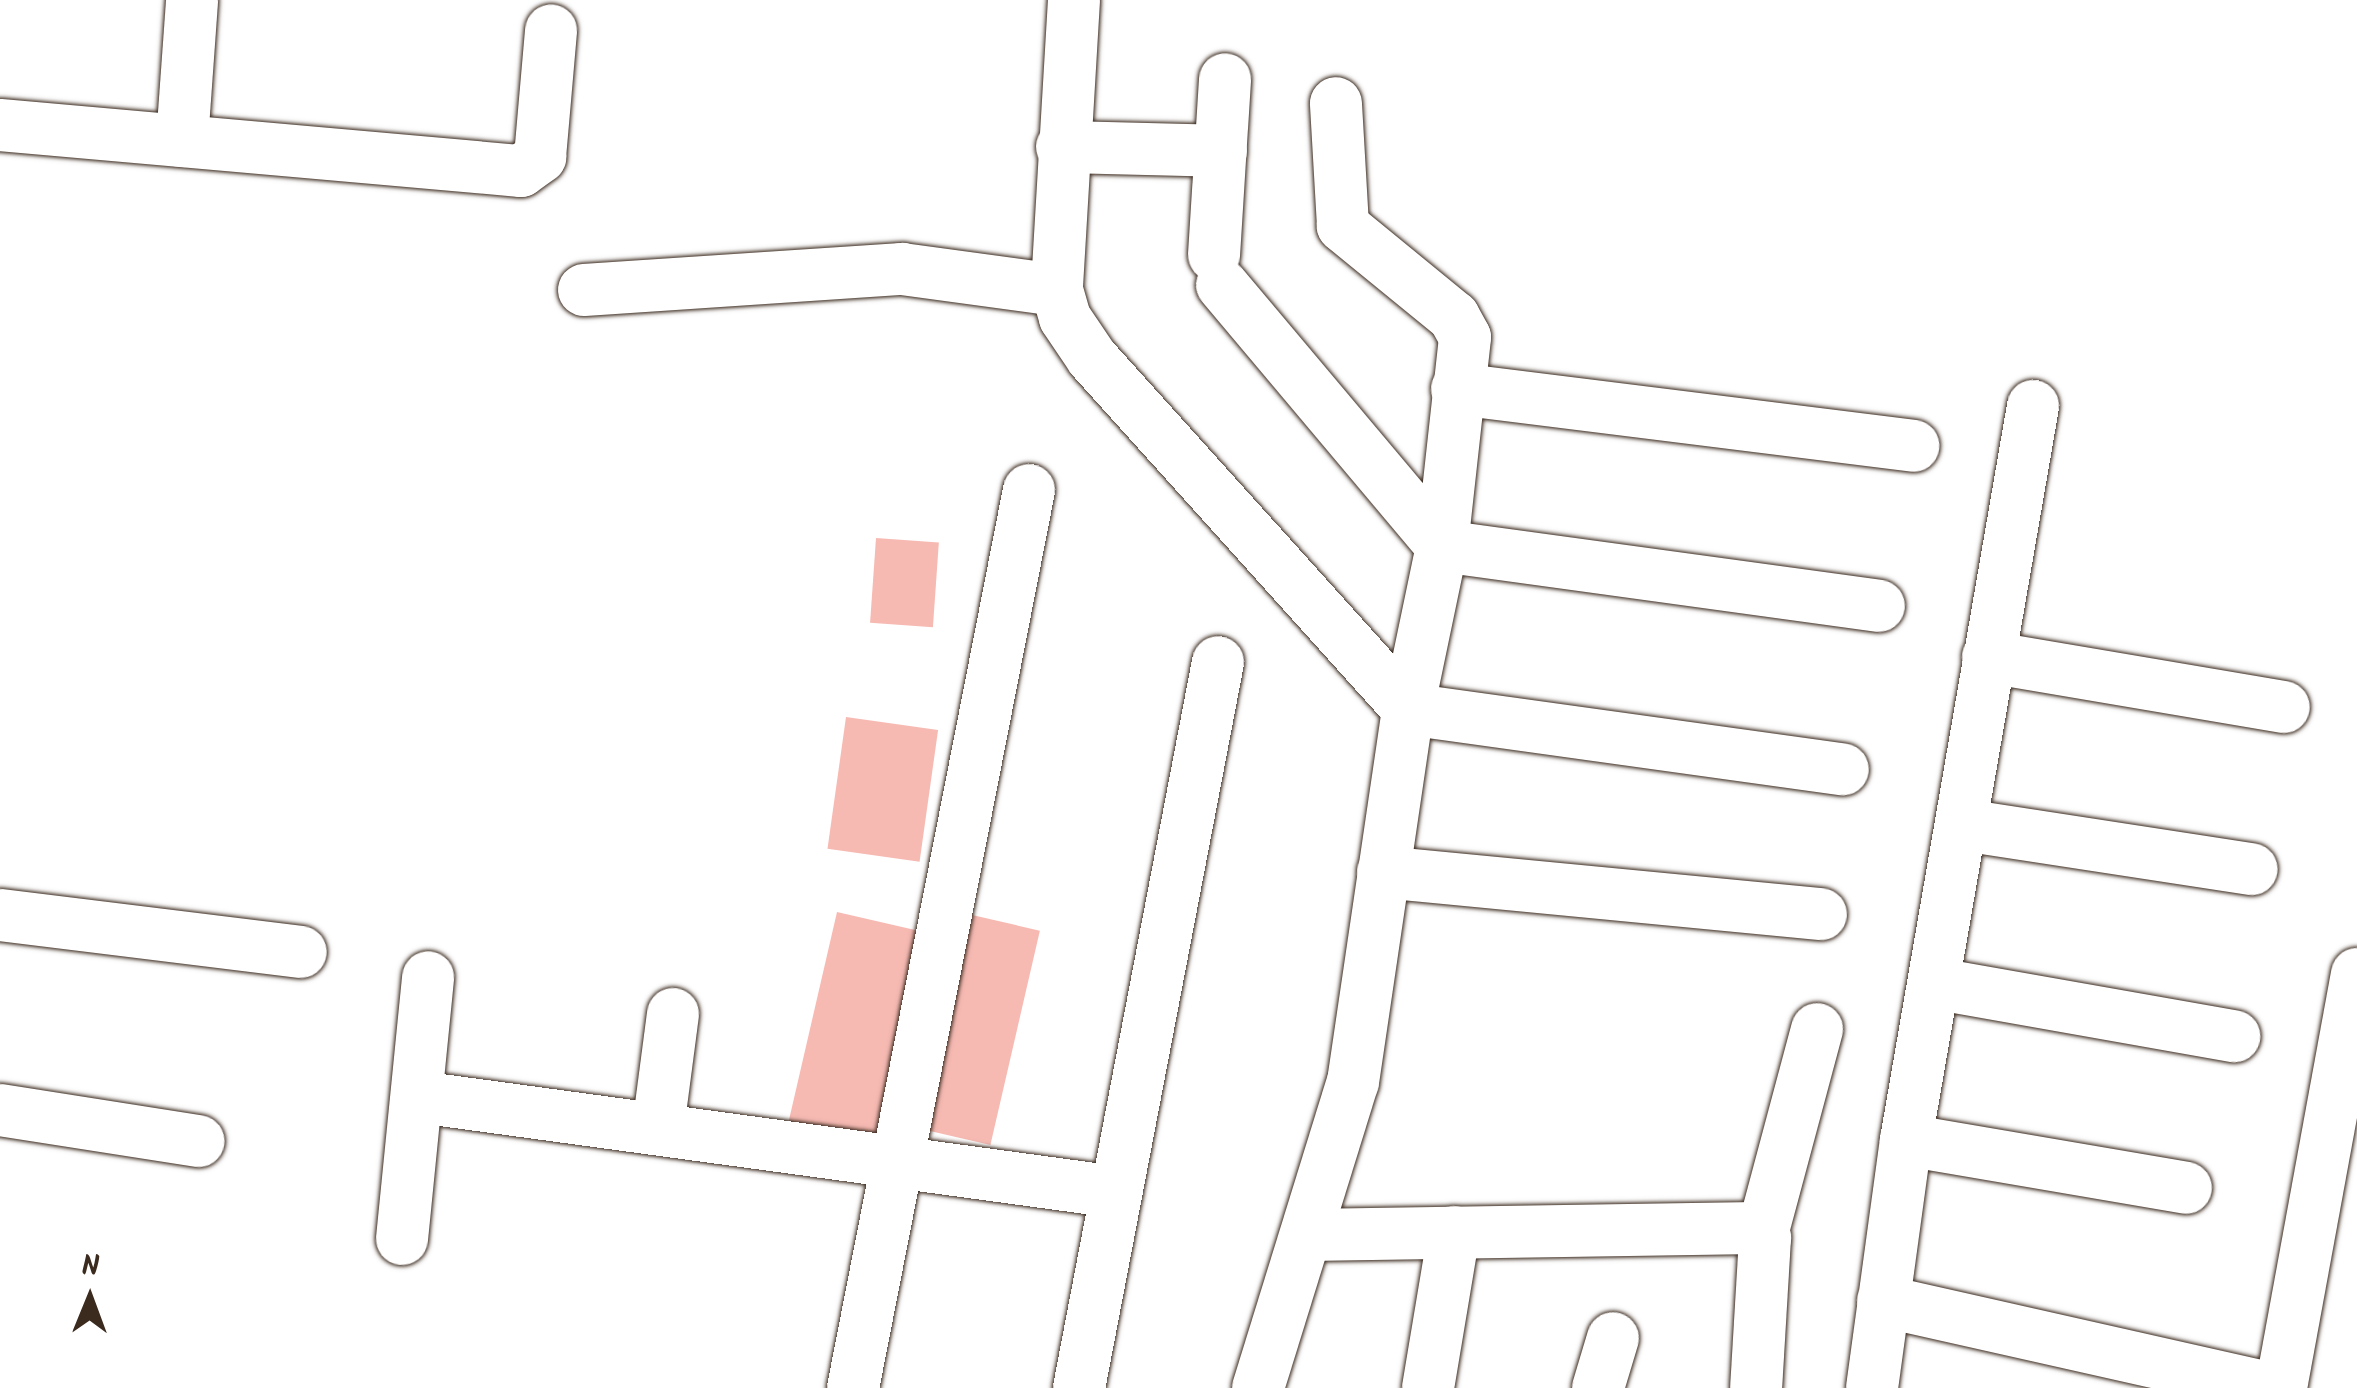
<!DOCTYPE html>
<html>
<head>
<meta charset="utf-8">
<style>
  body { margin:0 }
  #map { position:relative; width:2357px; height:1388px; overflow:hidden; background:#fff; font-family:Kalam,sans-serif }
  div>[style] { position:absolute }
  .building>* { inset:0; background:#f6bab3; transform-origin:0 0 }
  .roads { filter:drop-shadow(0 0 2px #3b2a1e) drop-shadow(0 0 2px #3b2a1e) }
  .minor>* { height:52px; margin:-26px; padding:0 26px; transform-origin:26px; border-radius:26px; background:#fff }
  span { translate:-50% -50%; white-space:nowrap; text-align:center; line-height:1.15; -webkit-text-stroke:8px #fff; paint-order:stroke }
  .north { position:absolute; left:40px; top:1248px; width:100px; height:100px; -webkit-text-stroke:8px #fff; paint-order:stroke; rotate:1deg; font-size:28px; font-weight:700; line-height:40px; text-align:center; color:#3b2a1e }
  .north::after { content:''; display:block; margin:auto; width:35px; height:45px; background:#3b2a1e; clip-path:polygon(50% 0,100% 100%,50% 72%,0 100%) }
</style>
</head>
<body>
<div id="map">
  <div class="building">
    <i style="left:876px;top:538px;width:63px;height:85px;rotate:4deg"></i>
    <i style="left:846px;top:717px;width:93px;height:133px;rotate:8deg"></i>
    <i style="left:837px;top:912px;width:98px;height:215px;rotate:13deg"></i>
    <i style="left:959px;top:912px;width:83px;height:220px;rotate:13deg"></i>
  </div>
  <div class="roads">
    <div class="minor">
      <i style="left:1074px;top:0;width:290px;rotate:93.4deg"></i>
      <i style="left:1057px;top:290px;width:29px;rotate:74deg"></i>
      <i style="left:1065px;top:318px;width:48px;rotate:56deg"></i>
      <i style="left:1092px;top:358px;width:472px;rotate:48deg"></i>
      <i style="left:1408px;top:709px;width:439px;rotate:7.9deg"></i>
      <i style="left:0;top:125px;width:523px;rotate:5.05deg"></i>
      <i style="left:521px;top:171px;width:24px;rotate:-36deg"></i>
      <i style="left:540px;top:157px;width:127px;rotate:-85deg"></i>
      <i style="left:182px;top:141px;width:141px;rotate:-85.9deg"></i>
      <i style="left:1062px;top:147px;width:159px;rotate:1.4deg"></i>
      <i style="left:1214px;top:255px;width:176px;rotate:-86.4deg"></i>
      <i style="left:1222px;top:285px;width:341px;rotate:49.9deg"></i>
      <i style="left:1442px;top:546px;width:441px;rotate:7.8deg"></i>
      <i style="left:584px;top:290px;width:319px;rotate:-3.8deg"></i>
      <i style="left:902px;top:269px;width:156px;rotate:7.7deg"></i>
      <i style="left:1457px;top:389px;width:460px;rotate:7.1deg"></i>
      <i style="left:1988px;top:657px;width:300px;rotate:9.6deg"></i>
      <i style="left:1963px;top:825px;width:292px;rotate:8.7deg"></i>
      <i style="left:1383px;top:872px;width:440px;rotate:5.5deg"></i>
      <i style="left:0;top:915px;width:303px;rotate:7deg"></i>
      <i style="left:1938px;top:984px;width:301px;rotate:10deg"></i>
      <i style="left:419px;top:1097px;width:703px;rotate:7.76deg"></i>
      <i style="left:0;top:1110px;width:201px;rotate:8.9deg"></i>
      <i style="left:658px;top:1128px;width:115px;rotate:-82.5deg"></i>
      <i style="left:1906px;top:1140px;width:284px;rotate:9.7deg"></i>
      <i style="left:1763px;top:1231px;width:209px;rotate:-75deg"></i>
      <i style="left:1307px;top:1235px;width:450px;rotate:-0.9deg"></i>
      <i style="left:1757px;top:1228px;width:13px;rotate:51deg"></i>
      <i style="left:1765px;top:1238px;width:150px;rotate:93.4deg"></i>
      <i style="left:402px;top:1239px;width:263px;rotate:-84.3deg"></i>
      <i style="left:1883px;top:1301px;width:397px;rotate:12.7deg"></i>
      <i style="left:853px;top:1388px;width:915px;rotate:-78.91deg"></i>
      <i style="left:1079px;top:1388px;width:739px;rotate:-79.16deg"></i>
      <i style="left:1258px;top:1388px;width:320px;rotate:-72.8deg"></i>
      <i style="left:1353px;top:1082px;width:377px;rotate:-81.6deg"></i>
      <i style="left:1408px;top:709px;width:167px;rotate:-78.2deg"></i>
      <i style="left:1442px;top:546px;width:210px;rotate:-83.7deg"></i>
      <i style="left:1465px;top:337px;width:23px;rotate:-119deg"></i>
      <i style="left:1454px;top:317px;width:144px;rotate:-140.7deg"></i>
      <i style="left:1343px;top:226px;width:123px;rotate:-93.3deg"></i>
      <i style="left:1428px;top:1388px;width:158px;rotate:-80.5deg"></i>
      <i style="left:1598px;top:1388px;width:52px;rotate:-73.3deg"></i>
      <i style="left:1872px;top:1388px;width:250px;rotate:-82.2deg"></i>
      <i style="left:1906px;top:1140px;width:745px;rotate:-80.18deg"></i>
      <i style="left:2281px;top:1388px;width:421px;rotate:-79.6deg"></i>
    </div>
  </div>
  <div class="north">N</div>
</div>
</body>
</html>
